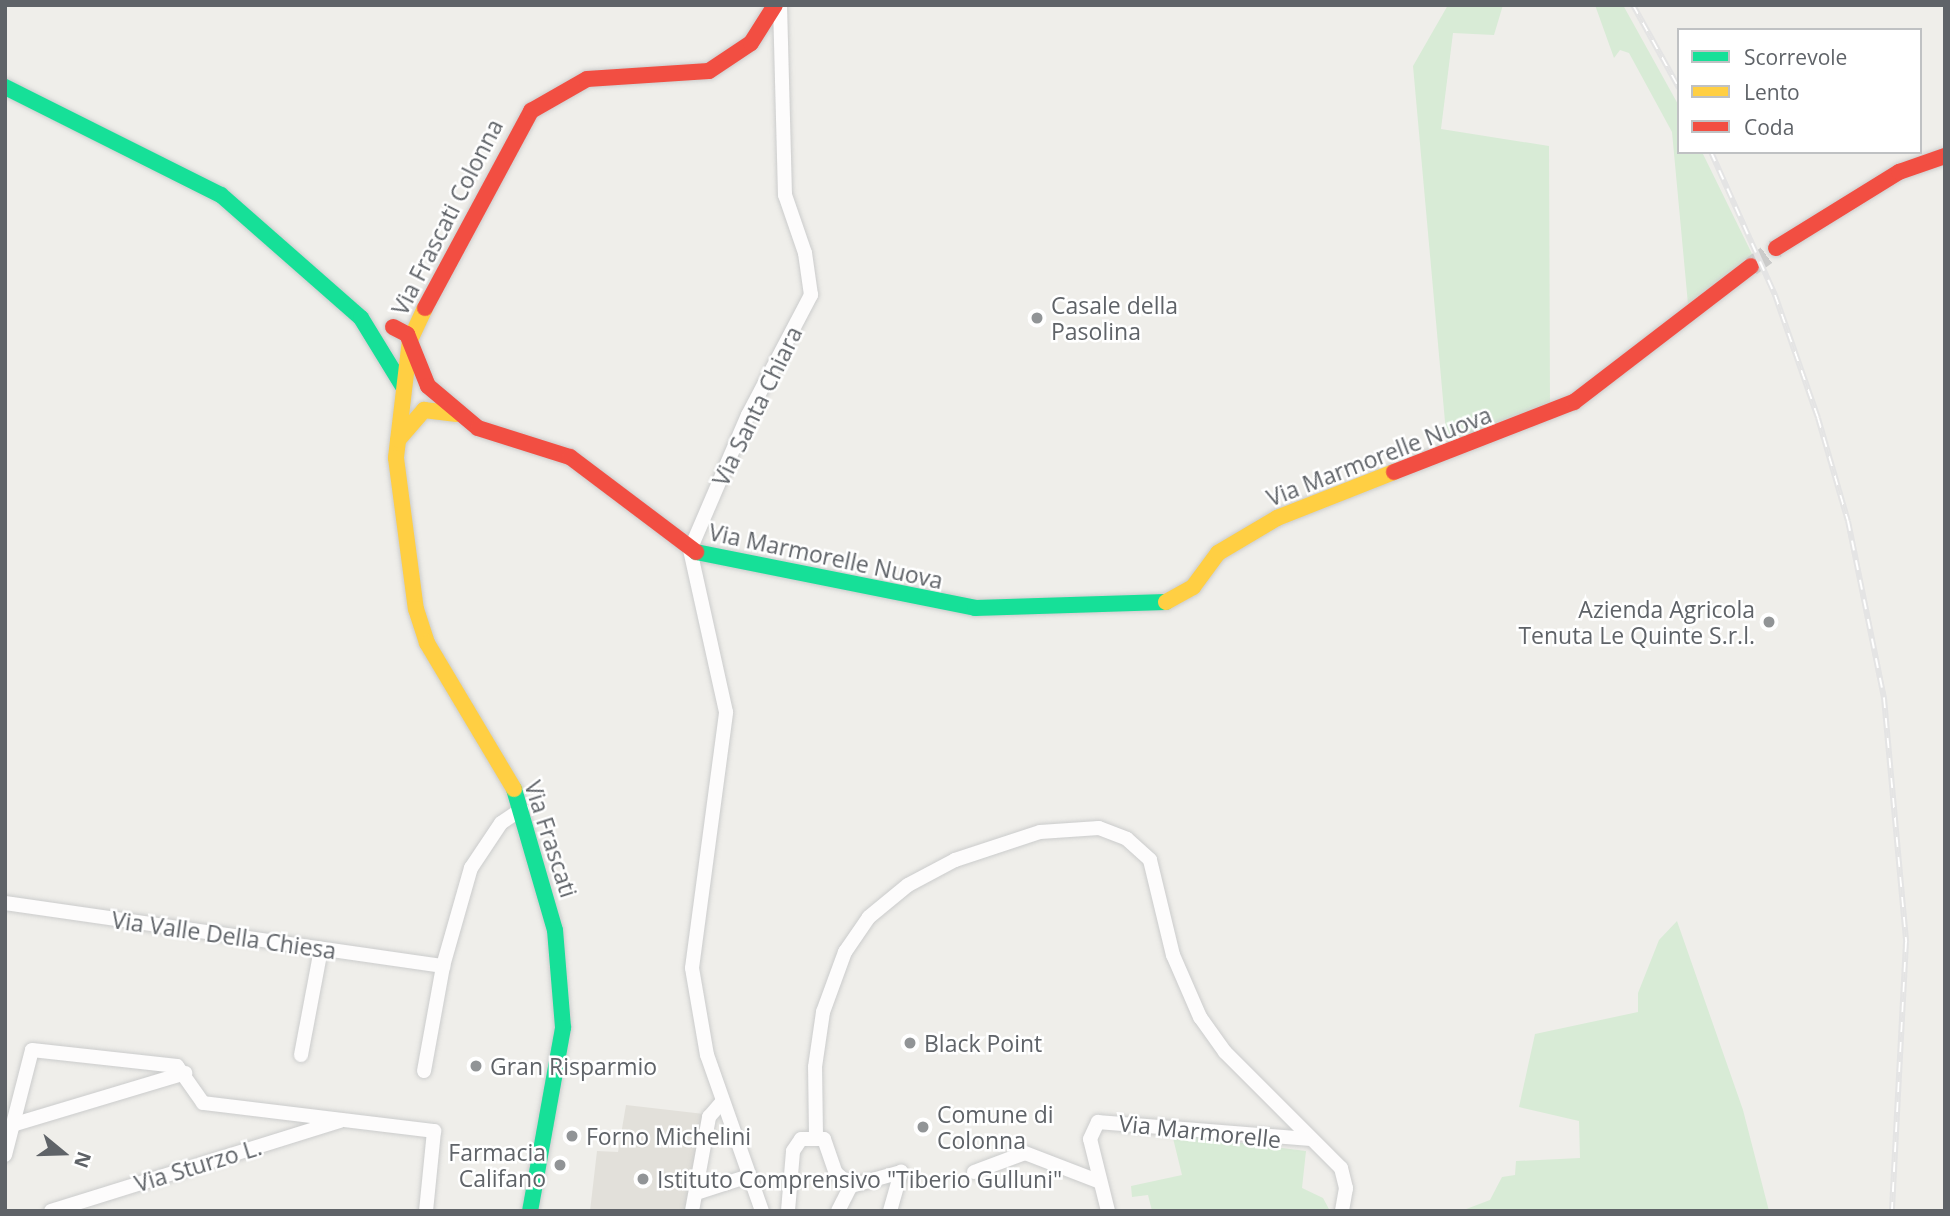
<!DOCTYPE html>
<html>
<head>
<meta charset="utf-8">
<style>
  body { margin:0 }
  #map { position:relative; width:1950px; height:1216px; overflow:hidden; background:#efeeea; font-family:"Open Sans",sans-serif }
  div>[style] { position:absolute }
  .education>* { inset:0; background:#e2e0da }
  .green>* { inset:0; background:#d8ebd6 }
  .secondary-tunnel>* { height:19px; margin-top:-9.5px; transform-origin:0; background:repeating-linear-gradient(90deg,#cbcbca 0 19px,transparent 0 29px) }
  .roads { filter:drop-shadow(0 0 2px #cbcccc) drop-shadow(0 0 2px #cbcccc) }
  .street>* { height:14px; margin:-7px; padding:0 7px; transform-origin:7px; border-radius:7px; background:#fdfcfc }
  .fast>* { height:16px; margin:-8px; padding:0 8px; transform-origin:8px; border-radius:8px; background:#16e098 }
  .slow>* { height:16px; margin:-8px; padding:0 8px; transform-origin:8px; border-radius:8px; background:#ffcf43 }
  .jam>* { height:16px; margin:-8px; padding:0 8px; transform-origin:8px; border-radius:8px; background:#f24e42 }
  .rail>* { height:6px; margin-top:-3px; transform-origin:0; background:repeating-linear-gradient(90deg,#fff 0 10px,#e4e4e4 0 20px); box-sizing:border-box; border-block:2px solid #e4e4e4 }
  .dots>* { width:19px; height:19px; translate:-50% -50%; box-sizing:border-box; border:4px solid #fff; border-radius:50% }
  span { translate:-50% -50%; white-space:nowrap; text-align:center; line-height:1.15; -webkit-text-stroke:5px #fff; paint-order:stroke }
  .street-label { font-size:23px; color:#5f6368 }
  .poi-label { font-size:23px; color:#5f6368 }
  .left { translate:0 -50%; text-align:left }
  .right { translate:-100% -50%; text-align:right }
  .frame { position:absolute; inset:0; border:7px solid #5f6368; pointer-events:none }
  .legend { position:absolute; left:1677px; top:28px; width:245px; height:126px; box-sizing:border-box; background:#fff; border:2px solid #bfc1c3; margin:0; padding:9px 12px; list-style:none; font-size:21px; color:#5f6368 }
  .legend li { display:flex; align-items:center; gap:14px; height:35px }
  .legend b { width:35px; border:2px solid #bfc1c3 }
  .north { position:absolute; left:28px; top:1118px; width:70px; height:70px; -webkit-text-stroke:5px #fff; paint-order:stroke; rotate:109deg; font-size:19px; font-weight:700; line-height:28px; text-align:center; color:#5f6368 }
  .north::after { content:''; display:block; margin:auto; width:24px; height:32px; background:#5f6368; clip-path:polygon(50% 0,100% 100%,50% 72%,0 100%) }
</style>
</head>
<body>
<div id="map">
  <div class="education">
    <i style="clip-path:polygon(626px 1105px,704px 1114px,686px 1211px,590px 1211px,597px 1151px,618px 1152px)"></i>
  </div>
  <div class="green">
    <i style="clip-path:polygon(1448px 5px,1503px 5px,1494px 35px,1453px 33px,1441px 129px,1549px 146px,1550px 405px,1447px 444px,1413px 66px)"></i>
    <i style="clip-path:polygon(1595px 5px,1623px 5px,1679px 106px,1679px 152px,1702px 152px,1754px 258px,1688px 304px,1672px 132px,1629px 53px,1620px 50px,1614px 58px)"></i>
    <i style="clip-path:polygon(1677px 921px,1743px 1110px,1769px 1211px,1461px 1211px,1490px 1200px,1502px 1177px,1515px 1175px,1516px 1161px,1580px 1158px,1579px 1121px,1519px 1107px,1535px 1034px,1638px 1012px,1638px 993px,1659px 940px)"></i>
    <i style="clip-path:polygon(1172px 1134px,1306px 1151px,1302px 1188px,1323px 1198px,1330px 1211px,1152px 1211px,1148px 1195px,1132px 1197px,1131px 1186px,1182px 1175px)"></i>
  </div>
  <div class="secondary-tunnel">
    <i style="left:1751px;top:266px;width:31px;rotate:-36deg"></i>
  </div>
  <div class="roads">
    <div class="street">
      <i style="left:5px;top:903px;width:443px;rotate:8.2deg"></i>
      <i style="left:301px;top:1055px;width:108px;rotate:-79.3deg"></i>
      <i style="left:424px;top:1071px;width:107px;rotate:-79.7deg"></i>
      <i style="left:443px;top:966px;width:102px;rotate:-74.1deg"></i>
      <i style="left:471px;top:868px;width:54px;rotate:-56.3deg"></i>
      <i style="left:501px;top:823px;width:25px;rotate:-34deg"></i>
      <i style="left:12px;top:1125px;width:181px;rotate:-16.7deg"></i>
      <i style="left:816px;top:1135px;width:68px;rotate:-90.8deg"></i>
      <i style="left:815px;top:1067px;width:56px;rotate:-81.7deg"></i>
      <i style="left:823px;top:1012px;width:64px;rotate:-69.9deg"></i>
      <i style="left:845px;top:952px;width:42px;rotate:-55.6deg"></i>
      <i style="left:869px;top:917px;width:50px;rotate:-39.4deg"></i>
      <i style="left:908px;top:885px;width:53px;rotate:-28deg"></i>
      <i style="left:955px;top:860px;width:89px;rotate:-18.2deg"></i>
      <i style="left:1040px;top:832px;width:59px;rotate:-3.9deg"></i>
      <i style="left:1099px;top:828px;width:30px;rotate:21deg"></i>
      <i style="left:1127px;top:839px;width:31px;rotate:42deg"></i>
      <i style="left:1150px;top:860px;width:98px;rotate:76.4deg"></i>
      <i style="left:1173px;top:955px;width:68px;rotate:66.5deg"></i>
      <i style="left:1200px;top:1017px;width:43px;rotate:54.5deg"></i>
      <i style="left:1225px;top:1052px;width:164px;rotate:45deg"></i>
      <i style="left:1341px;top:1168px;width:21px;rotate:76deg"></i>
      <i style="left:1346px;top:1188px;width:23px;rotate:100deg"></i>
      <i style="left:5px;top:1155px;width:108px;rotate:-75.6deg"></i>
      <i style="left:32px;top:1050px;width:146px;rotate:6.3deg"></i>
      <i style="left:177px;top:1066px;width:45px;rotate:54.9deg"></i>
      <i style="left:203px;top:1103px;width:233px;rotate:6.9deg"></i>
      <i style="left:434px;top:1131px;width:80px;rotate:95.7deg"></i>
      <i style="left:974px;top:1172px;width:54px;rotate:-20.4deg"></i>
      <i style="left:1025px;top:1153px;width:80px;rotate:21.1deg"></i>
      <i style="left:851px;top:1186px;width:52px;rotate:-15.6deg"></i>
      <i style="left:696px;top:1193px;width:56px;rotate:-17.8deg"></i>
      <i style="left:51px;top:1211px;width:303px;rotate:-17.3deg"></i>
      <i style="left:692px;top:1211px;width:96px;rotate:-79.7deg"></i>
      <i style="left:709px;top:1117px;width:18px;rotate:-49deg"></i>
      <i style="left:762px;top:1211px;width:165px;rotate:-109.4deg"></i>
      <i style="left:707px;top:1055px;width:88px;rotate:-99.8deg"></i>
      <i style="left:692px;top:968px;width:258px;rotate:-82.4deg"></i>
      <i style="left:726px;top:712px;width:166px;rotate:-102.5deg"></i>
      <i style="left:690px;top:550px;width:147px;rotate:-66.8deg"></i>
      <i style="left:748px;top:415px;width:136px;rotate:-62.3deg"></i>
      <i style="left:811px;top:295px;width:42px;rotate:-98.1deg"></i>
      <i style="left:805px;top:253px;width:61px;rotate:-109deg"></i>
      <i style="left:785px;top:195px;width:190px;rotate:-91.5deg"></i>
      <i style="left:788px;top:1211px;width:60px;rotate:-85.2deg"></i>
      <i style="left:793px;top:1151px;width:14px;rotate:-56deg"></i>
      <i style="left:801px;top:1139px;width:23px"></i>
      <i style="left:824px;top:1139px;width:36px;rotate:71deg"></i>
      <i style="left:836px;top:1173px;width:20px;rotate:41deg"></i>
      <i style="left:838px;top:1211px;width:28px;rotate:-63deg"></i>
      <i style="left:890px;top:1211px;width:41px;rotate:-74.2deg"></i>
      <i style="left:1108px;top:1211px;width:74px;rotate:-104deg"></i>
      <i style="left:1090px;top:1139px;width:19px;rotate:-65deg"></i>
      <i style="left:1098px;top:1122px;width:213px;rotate:4.6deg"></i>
    </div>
    <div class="fast">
      <i style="left:5px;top:87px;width:241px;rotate:26.6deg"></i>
      <i style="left:221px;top:195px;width:186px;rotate:41.3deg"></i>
      <i style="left:361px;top:318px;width:79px;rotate:58.5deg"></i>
      <i style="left:696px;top:552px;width:285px;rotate:11.3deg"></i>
      <i style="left:975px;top:608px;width:191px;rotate:-1.8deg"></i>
      <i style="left:514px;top:789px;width:147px;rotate:73.8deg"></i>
      <i style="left:555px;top:930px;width:98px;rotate:85.3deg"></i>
      <i style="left:563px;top:1028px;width:186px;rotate:100.2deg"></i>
    </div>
    <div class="slow">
      <i style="left:425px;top:308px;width:35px;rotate:115deg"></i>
      <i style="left:410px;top:340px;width:119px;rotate:96.8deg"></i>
      <i style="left:396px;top:458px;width:152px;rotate:82.5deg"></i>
      <i style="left:416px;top:609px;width:36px;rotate:72deg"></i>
      <i style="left:427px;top:643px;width:170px;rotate:59.2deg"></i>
      <i style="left:398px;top:440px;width:40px;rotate:-49deg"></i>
      <i style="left:424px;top:410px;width:33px;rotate:7deg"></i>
      <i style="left:1166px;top:602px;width:31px;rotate:-29deg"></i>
      <i style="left:1193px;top:587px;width:42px;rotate:-53.7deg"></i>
      <i style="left:1218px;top:553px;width:69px;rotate:-30.7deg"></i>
      <i style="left:1277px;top:518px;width:126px;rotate:-21.5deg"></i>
    </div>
    <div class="jam">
      <i style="left:1776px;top:248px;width:145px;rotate:-31.7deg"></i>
      <i style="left:1899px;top:172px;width:49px;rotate:-19.2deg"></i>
      <i style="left:425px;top:308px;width:224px;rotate:-61.7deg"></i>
      <i style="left:531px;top:111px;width:64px;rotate:-29.7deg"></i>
      <i style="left:587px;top:79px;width:122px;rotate:-3.8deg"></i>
      <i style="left:709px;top:71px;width:50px;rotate:-33.7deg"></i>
      <i style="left:751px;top:43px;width:45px;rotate:-57.7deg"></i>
      <i style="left:393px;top:327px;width:16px;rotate:27deg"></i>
      <i style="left:407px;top:334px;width:56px;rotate:68deg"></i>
      <i style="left:428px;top:386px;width:65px;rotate:40deg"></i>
      <i style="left:478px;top:428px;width:96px;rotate:17.5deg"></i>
      <i style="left:570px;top:457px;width:158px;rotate:37deg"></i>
      <i style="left:1394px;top:472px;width:193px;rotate:-21.3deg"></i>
      <i style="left:1574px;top:402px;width:223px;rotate:-37.5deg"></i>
    </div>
  </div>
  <div class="rail">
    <i style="left:1633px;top:5px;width:95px;rotate:61deg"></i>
    <i style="left:1711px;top:152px;width:157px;rotate:65.9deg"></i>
    <i style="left:1775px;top:295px;width:130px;rotate:70.7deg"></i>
    <i style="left:1818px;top:418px;width:107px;rotate:73.8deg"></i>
    <i style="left:1848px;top:521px;width:181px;rotate:78.5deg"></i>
    <i style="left:1884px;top:698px;width:245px;rotate:84.8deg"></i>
    <i style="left:1906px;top:942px;width:269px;rotate:93deg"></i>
  </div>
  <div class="dots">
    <i style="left:1037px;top:318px;background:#919496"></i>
    <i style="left:1769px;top:622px;background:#919496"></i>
    <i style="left:910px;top:1043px;background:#919496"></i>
    <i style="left:476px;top:1066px;background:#919496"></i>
    <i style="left:923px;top:1127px;background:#919496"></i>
    <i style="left:572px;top:1136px;background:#919496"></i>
    <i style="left:560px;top:1165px;background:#919496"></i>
    <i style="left:643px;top:1179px;background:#919496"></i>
  </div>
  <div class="street-label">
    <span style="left:447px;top:217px;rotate:-63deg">Via Frascati Colonna</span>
    <span style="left:757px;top:406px;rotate:-64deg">Via Santa Chiara</span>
    <span style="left:1379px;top:456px;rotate:-21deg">Via Marmorelle Nuova</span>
    <span style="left:826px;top:556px;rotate:12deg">Via Marmorelle Nuova</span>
    <span style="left:551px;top:839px;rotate:72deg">Via Frascati</span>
    <span style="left:224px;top:935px;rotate:8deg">Via Valle Della Chiesa</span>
    <span style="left:1200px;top:1131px;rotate:6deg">Via Marmorelle</span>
    <span style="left:198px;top:1165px;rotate:-17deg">Via Sturzo L.</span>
  </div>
  <div class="poi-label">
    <span class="left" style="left:1051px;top:318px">Casale della<br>Pasolina</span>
    <span class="right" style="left:1755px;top:622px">Azienda Agricola<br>Tenuta Le Quinte S.r.l.</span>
    <span class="left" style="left:924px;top:1043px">Black Point</span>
    <span class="left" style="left:490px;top:1066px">Gran Risparmio</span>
    <span class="left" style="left:937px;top:1127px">Comune di<br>Colonna</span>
    <span class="left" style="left:586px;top:1136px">Forno Michelini</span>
    <span class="right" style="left:546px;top:1165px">Farmacia<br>Califano</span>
    <span class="left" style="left:657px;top:1179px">Istituto Comprensivo "Tiberio Gulluni"</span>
  </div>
  <div class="frame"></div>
  <ul class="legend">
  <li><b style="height:9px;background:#16e098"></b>Scorrevole</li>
  <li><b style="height:9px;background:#ffcf43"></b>Lento</li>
  <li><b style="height:9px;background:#f24e42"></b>Coda</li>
  </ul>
  <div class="north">N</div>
</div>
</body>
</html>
